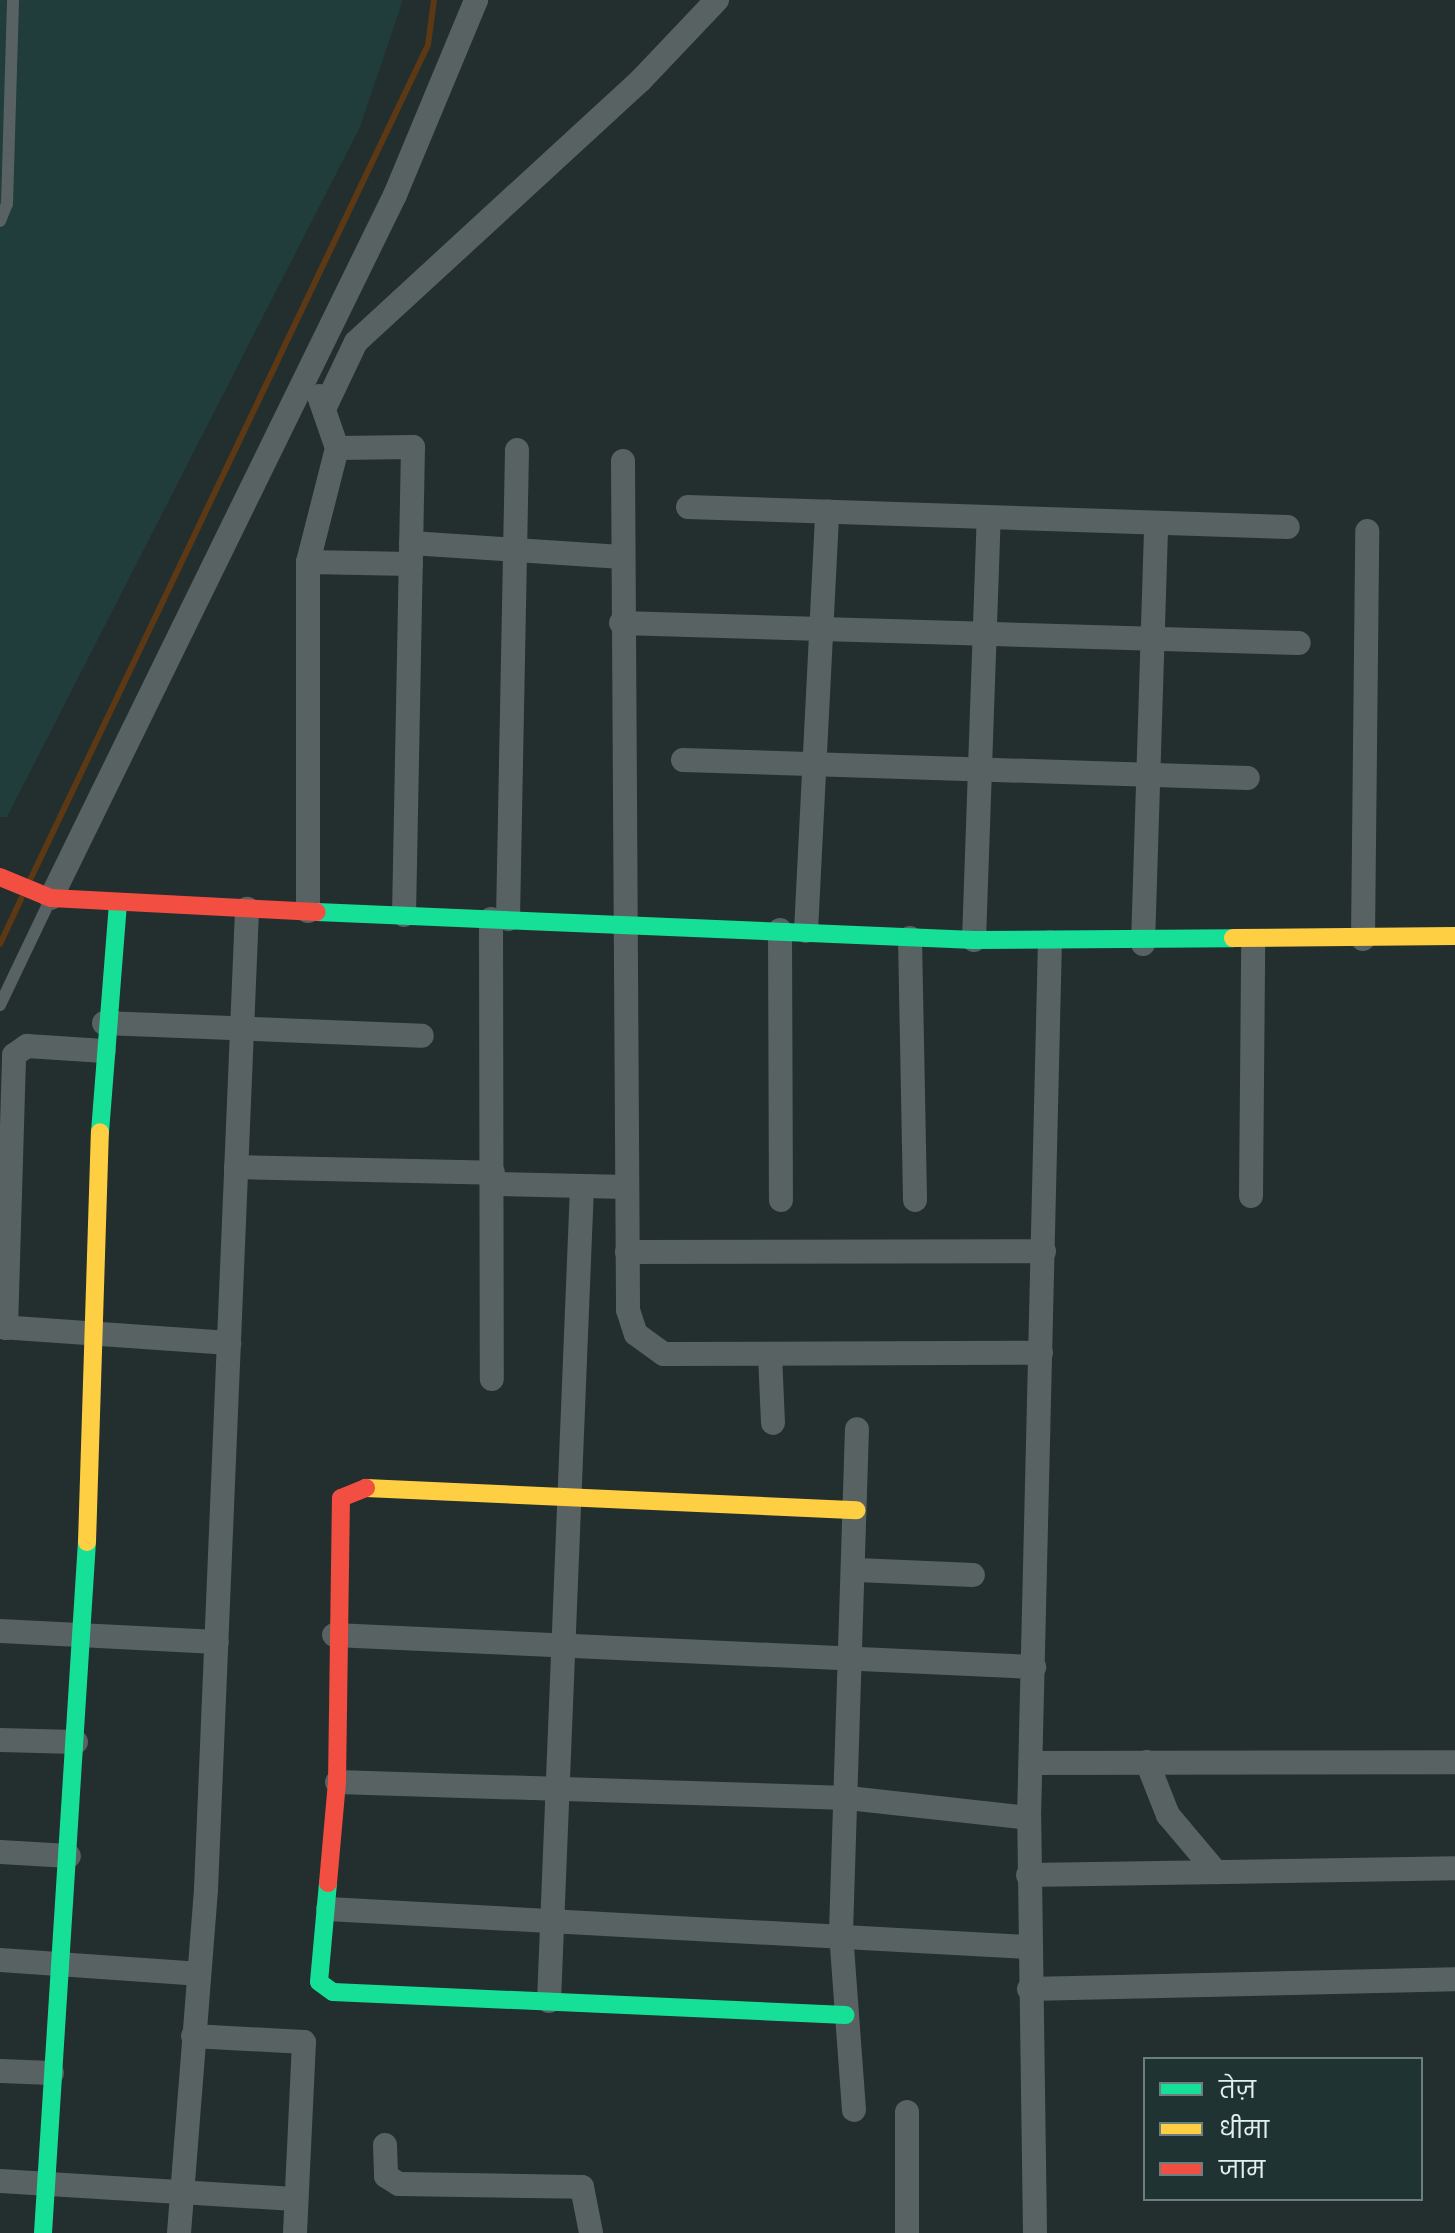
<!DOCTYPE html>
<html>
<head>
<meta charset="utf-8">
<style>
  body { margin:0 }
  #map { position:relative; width:1455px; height:2233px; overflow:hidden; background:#232e2e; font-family:Poppins,"Noto Sans Devanagari",sans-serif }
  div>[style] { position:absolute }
  .built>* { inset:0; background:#203c3b }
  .stream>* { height:6px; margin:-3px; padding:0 3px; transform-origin:3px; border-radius:3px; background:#5c3814 }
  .lane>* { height:12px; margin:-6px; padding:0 6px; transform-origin:6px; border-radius:6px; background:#586262 }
  .street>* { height:24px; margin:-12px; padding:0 12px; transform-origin:12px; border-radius:12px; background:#586262 }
  .fast>* { height:18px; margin:-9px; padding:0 9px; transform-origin:9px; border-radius:9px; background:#16e098 }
  .slow>* { height:18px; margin:-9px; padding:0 9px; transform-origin:9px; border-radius:9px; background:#ffcf43 }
  .jam>* { height:18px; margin:-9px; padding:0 9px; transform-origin:9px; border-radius:9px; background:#f24e42 }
  span { translate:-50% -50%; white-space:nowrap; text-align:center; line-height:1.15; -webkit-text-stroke:8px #1e3332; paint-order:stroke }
  .legend { position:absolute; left:1143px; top:2057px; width:280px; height:144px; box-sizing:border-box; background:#1e3332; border:2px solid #6c7e7d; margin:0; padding:10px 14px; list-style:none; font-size:24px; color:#e2efee }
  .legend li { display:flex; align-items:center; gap:16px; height:40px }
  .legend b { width:40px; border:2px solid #6c7e7d }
</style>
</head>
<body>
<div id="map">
  <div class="built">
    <i style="clip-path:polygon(0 0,403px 0,360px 127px,7px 817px,0 817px)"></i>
  </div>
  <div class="stream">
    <i style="left:31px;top:878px;width:923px;rotate:-64.52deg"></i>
    <i style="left:428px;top:45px;width:45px;rotate:-82.4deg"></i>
    <i style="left:0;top:944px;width:50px;rotate:-65deg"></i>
  </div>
  <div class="lane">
    <i style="left:0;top:221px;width:18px;rotate:-68deg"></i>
    <i style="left:7px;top:204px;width:204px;rotate:-88.3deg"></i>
    <i style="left:0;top:1005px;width:116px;rotate:-64.5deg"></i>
  </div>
  <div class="street">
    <i style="left:324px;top:409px;width:74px;rotate:-64.5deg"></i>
    <i style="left:356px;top:342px;width:386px;rotate:-42.6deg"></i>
    <i style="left:640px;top:81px;width:112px;rotate:-46.5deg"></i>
    <i style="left:337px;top:448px;width:76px;rotate:-0.8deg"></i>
    <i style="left:413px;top:447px;width:468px;rotate:91.1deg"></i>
    <i style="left:623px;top:461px;width:849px;rotate:89.66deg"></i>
    <i style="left:628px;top:1310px;width:25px;rotate:72deg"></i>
    <i style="left:636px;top:1334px;width:34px;rotate:36deg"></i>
    <i style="left:664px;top:1354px;width:377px;rotate:-0.2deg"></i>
    <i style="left:688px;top:507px;width:600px;rotate:1.91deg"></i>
    <i style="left:411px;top:543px;width:211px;rotate:3.8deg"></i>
    <i style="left:308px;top:562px;width:103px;rotate:1.1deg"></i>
    <i style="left:621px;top:623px;width:678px;rotate:1.69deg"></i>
    <i style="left:683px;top:760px;width:565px;rotate:1.82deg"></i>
    <i style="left:51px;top:898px;width:783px;rotate:-63.93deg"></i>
    <i style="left:395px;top:195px;width:211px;rotate:-67.4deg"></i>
    <i style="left:308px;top:911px;width:349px;rotate:-90deg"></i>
    <i style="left:308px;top:562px;width:118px;rotate:-75.7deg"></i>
    <i style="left:337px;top:448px;width:55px;rotate:-109.1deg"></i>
    <i style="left:491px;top:919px;width:460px;rotate:89.9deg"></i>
    <i style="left:508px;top:919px;width:469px;rotate:-88.9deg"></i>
    <i style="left:780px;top:930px;width:270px;rotate:89.8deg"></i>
    <i style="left:806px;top:931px;width:420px;rotate:-87.1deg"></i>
    <i style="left:910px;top:938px;width:262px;rotate:88.9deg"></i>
    <i style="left:1363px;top:939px;width:408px;rotate:-89.4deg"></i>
    <i style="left:974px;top:940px;width:422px;rotate:-88deg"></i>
    <i style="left:1143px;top:944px;width:421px;rotate:-88.2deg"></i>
    <i style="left:104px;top:1023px;width:318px;rotate:2.3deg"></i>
    <i style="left:236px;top:1167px;width:257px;rotate:1.3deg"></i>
    <i style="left:494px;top:1184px;width:133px;rotate:1.3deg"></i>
    <i style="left:1251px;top:1196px;width:254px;rotate:-89.5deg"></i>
    <i style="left:627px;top:1252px;width:417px;rotate:-0.1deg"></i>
    <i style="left:0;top:1327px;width:230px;rotate:4deg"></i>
    <i style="left:6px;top:1328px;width:273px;rotate:-88.3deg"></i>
    <i style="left:14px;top:1055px;width:16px;rotate:-35deg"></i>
    <i style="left:27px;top:1046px;width:77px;rotate:3.7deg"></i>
    <i style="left:770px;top:1354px;width:69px;rotate:87.5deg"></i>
    <i style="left:857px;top:1570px;width:116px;rotate:2.5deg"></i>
    <i style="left:0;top:1631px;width:217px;rotate:2.9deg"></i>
    <i style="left:334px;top:1635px;width:701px;rotate:2.62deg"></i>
    <i style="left:0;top:1740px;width:76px;rotate:1.5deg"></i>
    <i style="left:1147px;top:1762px;width:57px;rotate:68.4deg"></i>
    <i style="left:1168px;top:1815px;width:75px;rotate:49.9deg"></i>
    <i style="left:1031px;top:1763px;width:424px;rotate:-0.1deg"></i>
    <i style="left:337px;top:1782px;width:511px;rotate:1.79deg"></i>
    <i style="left:848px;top:1798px;width:182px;rotate:6.3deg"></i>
    <i style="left:0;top:1852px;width:69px;rotate:3.3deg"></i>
    <i style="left:1028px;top:1875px;width:427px;rotate:-0.9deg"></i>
    <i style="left:328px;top:1909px;width:700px;rotate:3.11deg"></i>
    <i style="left:0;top:1960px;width:198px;rotate:4deg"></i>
    <i style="left:1029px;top:1989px;width:426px;rotate:-1.3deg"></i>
    <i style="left:549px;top:2001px;width:814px;rotate:-87.68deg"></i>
    <i style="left:193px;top:2036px;width:111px;rotate:3.1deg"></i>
    <i style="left:304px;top:2042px;width:191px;rotate:92.7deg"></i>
    <i style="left:0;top:2071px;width:52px;rotate:2.2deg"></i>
    <i style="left:854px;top:2110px;width:178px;rotate:-94.2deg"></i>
    <i style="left:841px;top:1932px;width:503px;rotate:-88.18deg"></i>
    <i style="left:385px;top:2145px;width:31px;rotate:88deg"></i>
    <i style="left:386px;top:2176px;width:15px;rotate:32deg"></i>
    <i style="left:399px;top:2184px;width:183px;rotate:0.9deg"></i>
    <i style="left:582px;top:2187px;width:47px;rotate:78.9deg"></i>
    <i style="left:0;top:2181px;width:295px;rotate:3.5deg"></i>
    <i style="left:179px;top:2233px;width:345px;rotate:-85.5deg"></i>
    <i style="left:206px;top:1889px;width:981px;rotate:-87.6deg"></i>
    <i style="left:907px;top:2233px;width:121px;rotate:-90deg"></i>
    <i style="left:1035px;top:2233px;width:415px;rotate:-90.8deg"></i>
    <i style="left:1029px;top:1818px;width:876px;rotate:-88.63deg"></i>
  </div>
  <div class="fast">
    <i style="left:317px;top:912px;width:658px;rotate:2.44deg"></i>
    <i style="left:974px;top:940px;width:259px;rotate:-0.4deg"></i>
    <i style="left:100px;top:1132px;width:230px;rotate:-85.5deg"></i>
    <i style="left:328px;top:1883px;width:99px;rotate:95.2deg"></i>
    <i style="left:319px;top:1982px;width:17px;rotate:36deg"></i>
    <i style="left:333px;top:1992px;width:513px;rotate:2.57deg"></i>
    <i style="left:43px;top:2233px;width:692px;rotate:-86.36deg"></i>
  </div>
  <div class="slow">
    <i style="left:1233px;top:938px;width:222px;rotate:-0.5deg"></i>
    <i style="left:366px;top:1488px;width:491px;rotate:2.6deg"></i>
    <i style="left:87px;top:1542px;width:410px;rotate:-88.2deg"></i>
  </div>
  <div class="jam">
    <i style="left:0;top:877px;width:55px;rotate:22.4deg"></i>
    <i style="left:51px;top:898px;width:266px;rotate:3deg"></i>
    <i style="left:328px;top:1883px;width:101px;rotate:-84.9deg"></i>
    <i style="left:337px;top:1782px;width:284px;rotate:-89.2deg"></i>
    <i style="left:341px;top:1498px;width:27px;rotate:-22deg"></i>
  </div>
  <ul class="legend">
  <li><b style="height:10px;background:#16e098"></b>तेज़</li>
  <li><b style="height:10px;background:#ffcf43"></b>धीमा</li>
  <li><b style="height:10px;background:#f24e42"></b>जाम</li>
  </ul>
</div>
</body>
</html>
